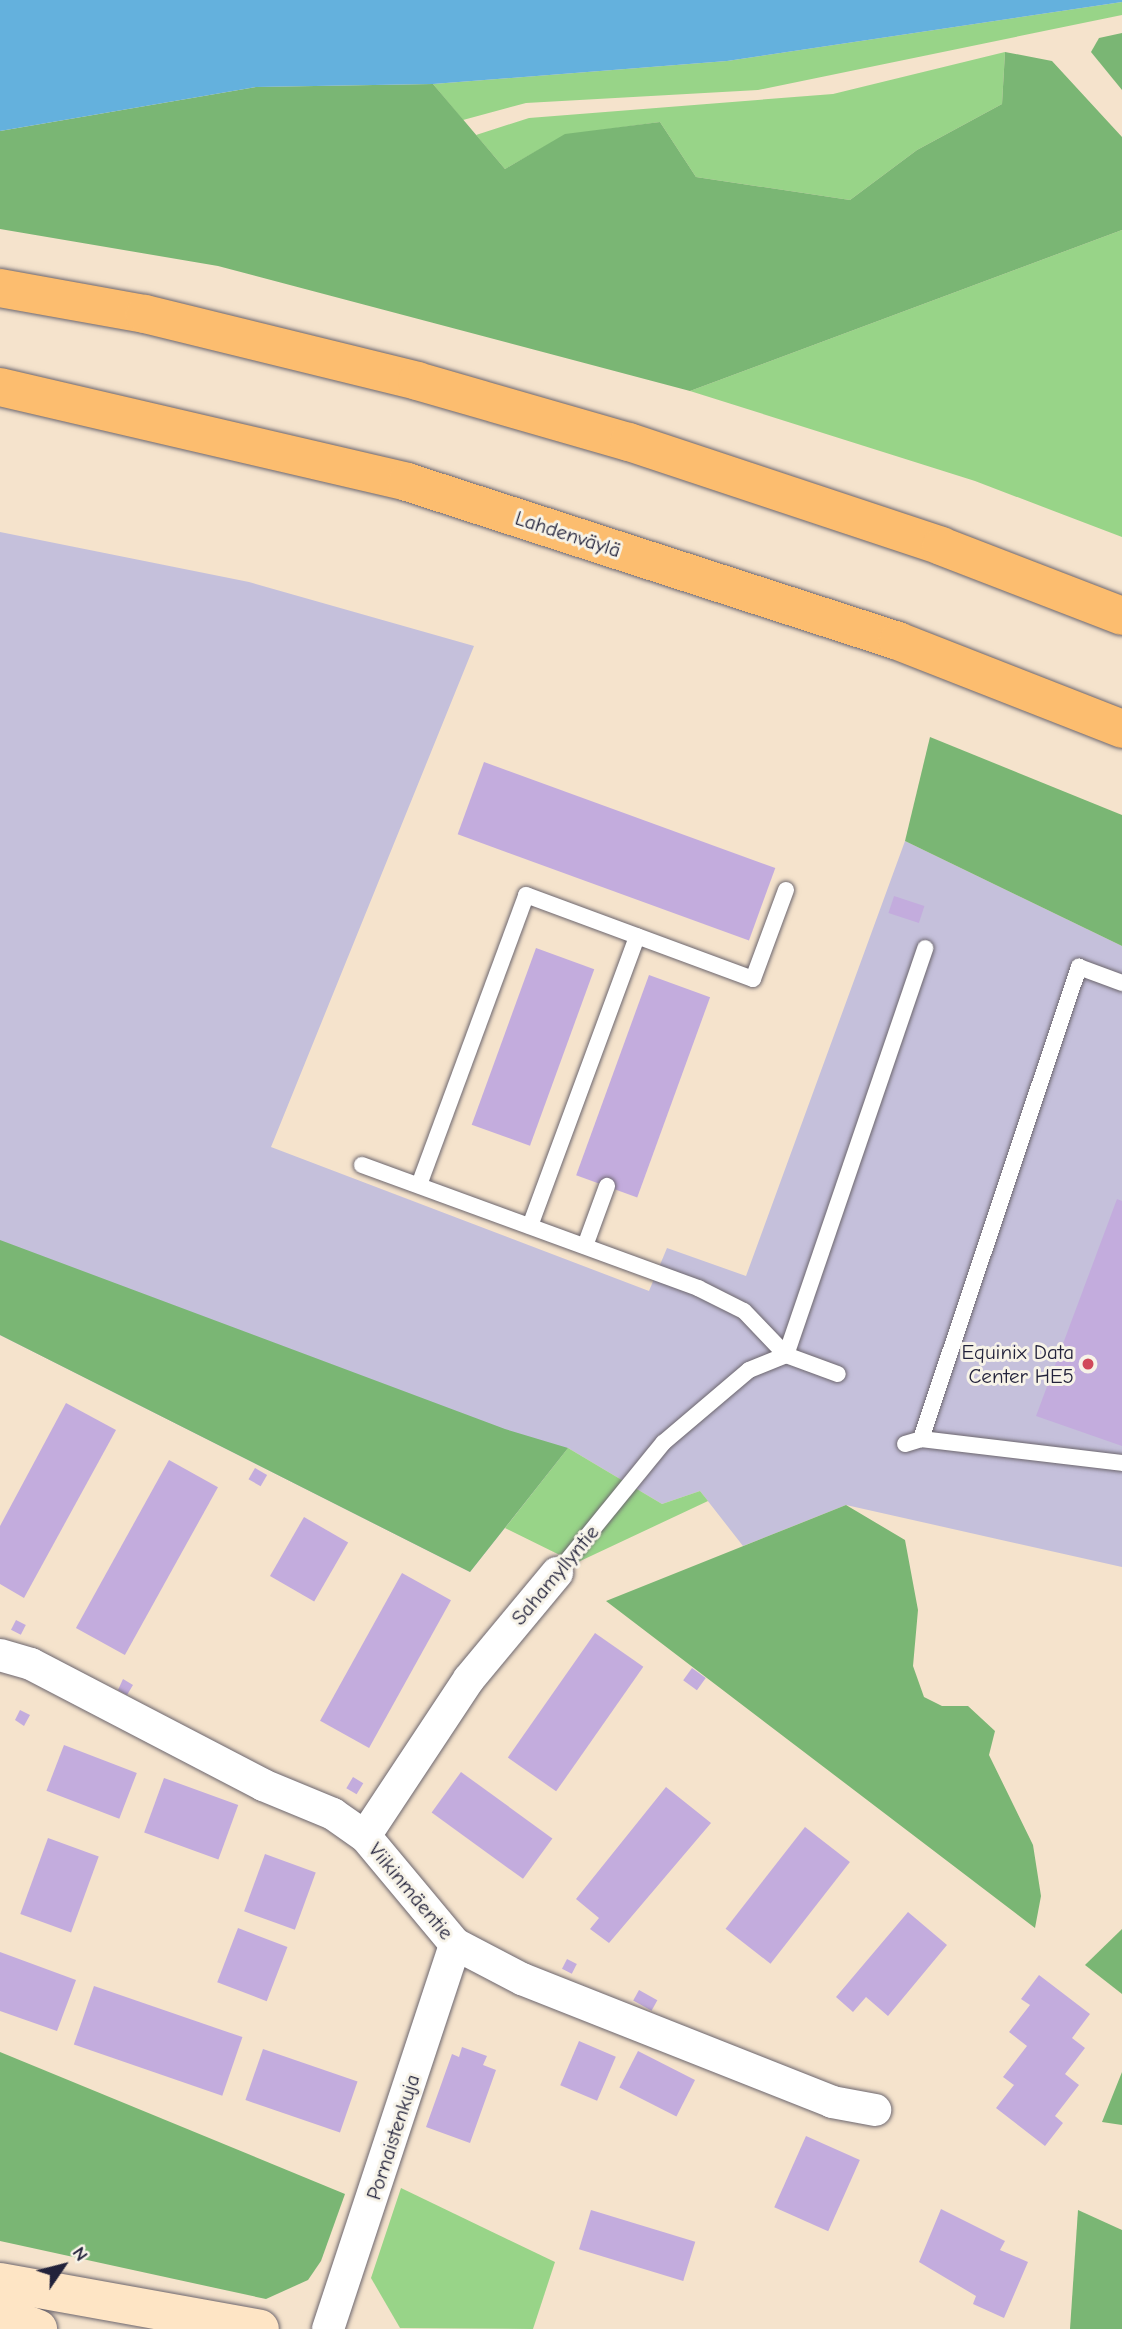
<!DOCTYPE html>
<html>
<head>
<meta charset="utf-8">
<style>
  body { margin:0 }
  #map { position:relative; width:1122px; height:2329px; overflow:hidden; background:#f5e3cc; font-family:"Comic Neue",sans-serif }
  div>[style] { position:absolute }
  .industrial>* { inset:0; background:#c5c0db }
  .green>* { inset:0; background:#98d488 }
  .forest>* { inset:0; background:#7ab674 }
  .water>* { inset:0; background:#64b1dd }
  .building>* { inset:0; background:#c3acdd; transform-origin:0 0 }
  .roads { filter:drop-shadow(0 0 2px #6c666e) drop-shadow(0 0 2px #6c666e) }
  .service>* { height:16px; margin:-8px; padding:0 8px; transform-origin:8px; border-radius:8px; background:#fff }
  .minor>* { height:32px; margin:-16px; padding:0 16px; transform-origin:16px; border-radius:16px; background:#fff }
  .secondary>* { height:38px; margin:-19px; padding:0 19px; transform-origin:19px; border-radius:19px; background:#fee5c5 }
  .motorway>* { height:38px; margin:-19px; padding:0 19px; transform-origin:19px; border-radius:19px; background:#fcbd6f }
  .dots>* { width:19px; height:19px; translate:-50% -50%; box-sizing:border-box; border:4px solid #f7f3e8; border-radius:50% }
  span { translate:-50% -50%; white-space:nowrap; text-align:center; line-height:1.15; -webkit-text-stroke:6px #f7f3e8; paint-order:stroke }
  .street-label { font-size:21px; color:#22223b }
  .poi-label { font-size:21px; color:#22223b }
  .right { translate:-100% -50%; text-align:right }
  .north { position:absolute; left:28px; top:2231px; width:70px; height:70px; -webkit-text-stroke:5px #f7f3e8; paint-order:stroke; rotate:55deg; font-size:19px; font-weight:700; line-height:28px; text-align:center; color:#22223b }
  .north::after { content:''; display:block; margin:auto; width:24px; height:32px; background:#22223b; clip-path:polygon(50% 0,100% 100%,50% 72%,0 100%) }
</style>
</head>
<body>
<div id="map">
  <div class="industrial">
    <i style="clip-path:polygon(0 532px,249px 582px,474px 646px,271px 1147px,649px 1291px,667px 1248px,746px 1276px,905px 841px,1122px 946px,1122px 1567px,846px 1505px,743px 1546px,700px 1491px,662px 1504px,568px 1448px,470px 1572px,0 1335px)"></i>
  </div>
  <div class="green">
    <i style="clip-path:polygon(1122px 2px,1122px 15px,758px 90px,526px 103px,463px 120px,433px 84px,727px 61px)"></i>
    <i style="clip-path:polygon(1005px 52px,1002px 104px,917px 150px,850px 200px,696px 177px,660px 122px,565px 135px,505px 169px,476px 135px,529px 118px,833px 94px)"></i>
    <i style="clip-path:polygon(1122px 230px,1122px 537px,975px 481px,690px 391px)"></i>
    <i style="clip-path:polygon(568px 1448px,662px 1504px,700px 1491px,708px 1501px,576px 1563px,505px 1528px)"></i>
    <i style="clip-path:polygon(401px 2188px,555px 2262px,533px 2329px,400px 2328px,371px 2278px)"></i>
  </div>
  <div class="forest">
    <i style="clip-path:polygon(1122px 33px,1122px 90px,1091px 52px,1099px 38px)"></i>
    <i style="clip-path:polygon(1005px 52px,1052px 61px,1122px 137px,1122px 230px,690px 391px,218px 266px,0 229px,0 131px,256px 87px,433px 84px,505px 169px,565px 134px,660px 122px,696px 177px,850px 200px,917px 150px,1002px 104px)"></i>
    <i style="clip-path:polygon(930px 737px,1122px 815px,1122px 946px,905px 841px)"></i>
    <i style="clip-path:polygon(0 1240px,505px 1429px,568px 1448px,470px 1572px,0 1335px)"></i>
    <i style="clip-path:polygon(846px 1505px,905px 1540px,918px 1610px,913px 1666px,924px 1697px,942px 1706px,968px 1706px,995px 1731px,989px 1755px,1033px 1845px,1041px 1896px,1035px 1928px,606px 1601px)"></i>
    <i style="clip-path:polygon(1122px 1929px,1122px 1994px,1085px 1965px)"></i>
    <i style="clip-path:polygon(0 2052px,345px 2194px,321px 2261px,308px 2280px,266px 2299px,0 2241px)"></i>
    <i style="clip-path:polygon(1122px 2072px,1122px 2125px,1102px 2122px)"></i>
    <i style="clip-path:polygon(1078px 2210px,1122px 2230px,1122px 2329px,1070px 2329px)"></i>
  </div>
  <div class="water">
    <i style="clip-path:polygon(0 0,1122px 0,1122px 2px,727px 61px,433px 84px,256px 87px,0 131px)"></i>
  </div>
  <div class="building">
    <i style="left:484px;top:762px;width:310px;height:77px;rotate:20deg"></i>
    <i style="left:894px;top:896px;width:32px;height:18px;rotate:18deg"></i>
    <i style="left:536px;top:948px;width:62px;height:188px;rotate:20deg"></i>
    <i style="left:649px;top:975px;width:65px;height:213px;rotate:20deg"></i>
    <i style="clip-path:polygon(1117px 1199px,1122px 1201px,1122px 1446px,1036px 1416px)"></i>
    <i style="clip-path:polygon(66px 1403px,116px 1430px,24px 1598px,0 1584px,0 1526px)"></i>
    <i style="left:169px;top:1460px;width:56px;height:192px;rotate:29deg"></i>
    <i style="left:255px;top:1468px;width:14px;height:13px;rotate:30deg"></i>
    <i style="left:304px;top:1517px;width:51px;height:68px;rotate:30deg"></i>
    <i style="left:402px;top:1573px;width:56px;height:169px;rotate:29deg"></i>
    <i style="left:16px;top:1620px;width:11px;height:11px;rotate:27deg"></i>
    <i style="left:595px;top:1633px;width:59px;height:152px;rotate:35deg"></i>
    <i style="left:692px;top:1668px;width:17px;height:15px;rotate:36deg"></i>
    <i style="clip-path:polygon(123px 1679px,133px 1685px,127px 1695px,118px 1690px)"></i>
    <i style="clip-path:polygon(20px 1710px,30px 1715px,24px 1726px,15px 1720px)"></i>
    <i style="left:64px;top:1745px;width:78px;height:49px;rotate:21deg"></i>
    <i style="left:461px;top:1772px;width:113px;height:50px;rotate:36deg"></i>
    <i style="left:353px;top:1777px;width:12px;height:13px;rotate:31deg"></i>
    <i style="left:164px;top:1778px;width:79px;height:58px;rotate:20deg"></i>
    <i style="clip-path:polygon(666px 1787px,711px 1823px,609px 1943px,590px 1929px,599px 1918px,576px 1899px)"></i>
    <i style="left:805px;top:1827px;width:57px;height:129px;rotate:38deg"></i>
    <i style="left:48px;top:1838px;width:54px;height:81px;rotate:20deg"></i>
    <i style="left:265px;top:1854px;width:54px;height:61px;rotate:20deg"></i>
    <i style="clip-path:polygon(908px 1912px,947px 1945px,888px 2016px,866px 1997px,853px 2012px,836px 1997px)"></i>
    <i style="left:238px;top:1928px;width:53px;height:58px;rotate:21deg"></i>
    <i style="clip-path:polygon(0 1952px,76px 1980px,57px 2031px,0 2011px)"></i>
    <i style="left:567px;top:1959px;width:11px;height:11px;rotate:27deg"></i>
    <i style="clip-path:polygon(1039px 1975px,1090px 2014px,1072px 2038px,1085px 2048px,1065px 2074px,1079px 2085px,1055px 2116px,1063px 2123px,1045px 2146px,996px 2108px,1014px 2085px,1003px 2077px,1027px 2046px,1009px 2032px,1030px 2005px,1021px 1999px)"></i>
    <i style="left:94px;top:1986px;width:157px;height:62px;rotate:19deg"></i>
    <i style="left:639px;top:1990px;width:21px;height:12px;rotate:29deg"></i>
    <i style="left:579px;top:2041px;width:40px;height:48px;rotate:23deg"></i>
    <i style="clip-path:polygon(462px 2047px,487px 2056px,483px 2065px,496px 2070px,470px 2143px,426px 2127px,452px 2054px,459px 2057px)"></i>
    <i style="left:263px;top:2049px;width:100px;height:54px;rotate:19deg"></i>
    <i style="left:638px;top:2051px;width:64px;height:41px;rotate:27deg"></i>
    <i style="left:806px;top:2136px;width:59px;height:78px;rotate:24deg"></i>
    <i style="clip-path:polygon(941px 2209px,1005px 2241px,1000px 2250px,1028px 2262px,1004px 2318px,973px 2304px,976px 2296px,919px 2262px)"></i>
    <i style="left:591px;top:2210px;width:109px;height:41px;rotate:17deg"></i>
  </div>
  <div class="roads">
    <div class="service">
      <i style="left:362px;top:1165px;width:358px;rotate:20.1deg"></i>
      <i style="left:698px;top:1288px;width:51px;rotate:26.6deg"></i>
      <i style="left:744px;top:1311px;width:61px;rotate:46.3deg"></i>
      <i style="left:786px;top:1355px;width:55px;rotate:20.1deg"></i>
      <i style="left:419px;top:1185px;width:309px;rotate:-69.7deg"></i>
      <i style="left:526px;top:895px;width:242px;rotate:20.3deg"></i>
      <i style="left:753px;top:979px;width:95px;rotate:-69.7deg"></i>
      <i style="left:530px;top:1226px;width:309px;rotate:-69.7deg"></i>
      <i style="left:585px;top:1246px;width:64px;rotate:-69.9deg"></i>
      <i style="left:921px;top:1439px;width:202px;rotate:6.8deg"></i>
      <i style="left:905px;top:1444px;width:17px;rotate:-17deg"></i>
      <i style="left:921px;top:1439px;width:498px;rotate:-71.5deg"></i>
      <i style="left:1079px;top:967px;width:46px;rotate:20.4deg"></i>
      <i style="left:557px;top:1573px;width:168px;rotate:-50.8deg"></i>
      <i style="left:663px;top:1443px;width:113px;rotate:-40.3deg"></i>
      <i style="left:749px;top:1370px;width:40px;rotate:-22deg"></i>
      <i style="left:786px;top:1355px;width:430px;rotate:-71.1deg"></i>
    </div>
    <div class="minor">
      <i style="left:0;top:1655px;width:32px;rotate:16deg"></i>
      <i style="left:31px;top:1664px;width:262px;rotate:27.5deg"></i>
      <i style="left:263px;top:1785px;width:76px;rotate:22.5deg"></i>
      <i style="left:333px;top:1814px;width:39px;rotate:35deg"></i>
      <i style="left:365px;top:1836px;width:141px;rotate:50.2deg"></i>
      <i style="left:455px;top:1944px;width:76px;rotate:27.6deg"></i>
      <i style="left:522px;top:1979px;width:334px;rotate:21.6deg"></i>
      <i style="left:832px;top:2102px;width:44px;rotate:10.5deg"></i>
      <i style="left:365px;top:1836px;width:188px;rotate:-56.5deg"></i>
      <i style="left:469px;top:1679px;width:138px;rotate:-50.3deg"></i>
      <i style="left:328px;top:2329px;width:405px;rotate:-71.7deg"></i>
    </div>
    <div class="secondary">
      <i style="left:0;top:2282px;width:264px;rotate:10.2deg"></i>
      <i style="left:0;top:2314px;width:41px;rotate:21.5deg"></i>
    </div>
    <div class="motorway">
      <i style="left:0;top:288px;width:147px;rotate:10.2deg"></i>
      <i style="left:145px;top:314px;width:280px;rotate:13.8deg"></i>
      <i style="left:417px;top:381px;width:221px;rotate:16.1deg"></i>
      <i style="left:629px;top:442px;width:329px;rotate:18.4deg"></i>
      <i style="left:941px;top:546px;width:194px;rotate:21.1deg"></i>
      <i style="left:0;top:387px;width:418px;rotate:13.1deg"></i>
      <i style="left:407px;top:482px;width:516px;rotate:17.94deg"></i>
      <i style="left:898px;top:641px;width:241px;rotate:21.4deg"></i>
    </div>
  </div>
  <div class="dots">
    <i style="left:1088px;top:1364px;background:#d1495b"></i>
  </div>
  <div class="street-label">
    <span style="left:568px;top:534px;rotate:18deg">Lahdenväylä</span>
    <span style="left:555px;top:1575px;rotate:-50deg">Sahamyllyntie</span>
    <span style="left:411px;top:1891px;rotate:50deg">Viikinmäentie</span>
    <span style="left:393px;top:2137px;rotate:-72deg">Pornaistenkuja</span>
  </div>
  <div class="poi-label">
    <span class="right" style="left:1074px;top:1364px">Equinix Data<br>Center HE5</span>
  </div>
  <div class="north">N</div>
</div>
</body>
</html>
